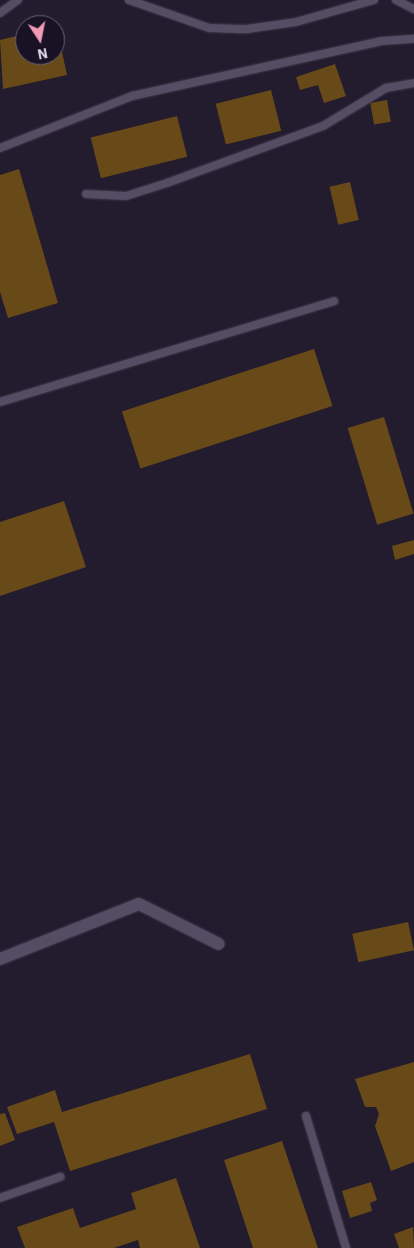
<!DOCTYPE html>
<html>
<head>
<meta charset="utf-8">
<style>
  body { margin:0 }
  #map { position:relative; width:414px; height:1248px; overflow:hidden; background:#231b2e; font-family:"IBM Plex Sans",sans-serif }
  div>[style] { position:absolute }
  .building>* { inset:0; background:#684918; transform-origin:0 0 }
  .roads { filter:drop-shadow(0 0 1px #3e3747) drop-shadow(0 0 1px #3e3747) }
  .lane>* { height:8px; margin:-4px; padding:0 4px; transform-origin:4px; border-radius:4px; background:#554d63 }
  .street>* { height:12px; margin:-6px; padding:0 6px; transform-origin:6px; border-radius:6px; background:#554d63 }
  span { translate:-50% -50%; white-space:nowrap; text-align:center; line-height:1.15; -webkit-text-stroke:5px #191224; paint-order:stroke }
  .north { position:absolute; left:15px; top:15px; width:50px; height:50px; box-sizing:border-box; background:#191224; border:1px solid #676171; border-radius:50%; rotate:169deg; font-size:14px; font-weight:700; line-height:20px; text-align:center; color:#dcd7e4 }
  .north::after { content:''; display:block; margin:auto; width:18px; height:22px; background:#f09ab5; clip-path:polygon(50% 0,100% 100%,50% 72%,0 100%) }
</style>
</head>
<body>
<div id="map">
  <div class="building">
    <i style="clip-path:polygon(56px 24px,67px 75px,3px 89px,0 40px,25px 34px,25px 55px,55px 55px)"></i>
    <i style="clip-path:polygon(335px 64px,346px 96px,324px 103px,318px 85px,300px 90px,296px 77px)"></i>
    <i style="left:271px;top:90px;width:42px;height:57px;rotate:76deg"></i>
    <i style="left:387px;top:100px;width:22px;height:17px;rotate:80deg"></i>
    <i style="left:177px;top:116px;width:42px;height:89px;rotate:76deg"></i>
    <i style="clip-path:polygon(19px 169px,58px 303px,8px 318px,0 292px,0 175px)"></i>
    <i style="left:350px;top:182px;width:39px;height:21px;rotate:77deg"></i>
    <i style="left:314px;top:349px;width:60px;height:202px;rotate:72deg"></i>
    <i style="left:384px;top:417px;width:101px;height:38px;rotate:73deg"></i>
    <i style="clip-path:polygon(64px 501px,86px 567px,0 596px,0 522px)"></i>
    <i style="clip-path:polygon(414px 540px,414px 554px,395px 560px,392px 546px)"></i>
    <i style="left:408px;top:922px;width:29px;height:57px;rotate:78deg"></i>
    <i style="clip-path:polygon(250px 1054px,267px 1109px,70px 1171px,54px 1122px,17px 1134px,7px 1107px,55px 1090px,62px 1112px)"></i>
    <i style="clip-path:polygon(414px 1062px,414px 1162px,391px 1171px,375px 1126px,379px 1114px,376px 1107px,365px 1107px,355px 1079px)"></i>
    <i style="clip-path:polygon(5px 1113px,15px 1140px,0 1146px,0 1114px)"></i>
    <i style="clip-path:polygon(282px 1141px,318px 1248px,253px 1248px,224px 1160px)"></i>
    <i style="clip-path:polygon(176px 1178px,200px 1248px,140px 1248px,138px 1240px,114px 1248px,25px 1248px,17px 1227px,73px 1208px,80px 1228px,136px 1209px,131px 1193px)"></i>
    <i style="clip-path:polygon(371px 1182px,377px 1200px,370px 1203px,372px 1211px,350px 1218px,342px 1191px)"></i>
    <i style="clip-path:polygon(413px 1227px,414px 1248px,399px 1248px,394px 1234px)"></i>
  </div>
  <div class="roads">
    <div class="lane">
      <i style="left:129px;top:0;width:85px;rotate:19.3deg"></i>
      <i style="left:209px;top:28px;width:38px;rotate:2deg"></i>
      <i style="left:247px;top:29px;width:49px;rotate:-8.1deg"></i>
      <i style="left:296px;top:22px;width:81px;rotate:-15.8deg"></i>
      <i style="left:396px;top:0;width:20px;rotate:27deg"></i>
      <i style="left:0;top:13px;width:22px;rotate:-36deg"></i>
      <i style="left:0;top:148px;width:142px;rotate:-21.5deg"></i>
      <i style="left:132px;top:96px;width:256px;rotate:-12.4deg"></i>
      <i style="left:382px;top:41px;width:32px;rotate:-4deg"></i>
      <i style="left:86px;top:194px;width:40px;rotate:2.9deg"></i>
      <i style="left:126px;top:196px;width:43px;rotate:-17.6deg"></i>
      <i style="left:167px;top:183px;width:166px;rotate:-20.1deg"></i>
      <i style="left:323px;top:126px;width:74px;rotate:-31.1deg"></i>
      <i style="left:386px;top:88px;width:28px;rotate:-10deg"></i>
      <i style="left:0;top:402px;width:349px;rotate:-16.8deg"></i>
      <i style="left:306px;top:1116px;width:138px;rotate:73.1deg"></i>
      <i style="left:0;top:1198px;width:64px;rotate:-19.3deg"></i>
    </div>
    <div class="street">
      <i style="left:0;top:959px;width:149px;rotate:-21.6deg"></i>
      <i style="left:139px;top:904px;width:89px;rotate:26.6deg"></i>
    </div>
  </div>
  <div class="north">N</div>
</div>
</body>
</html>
